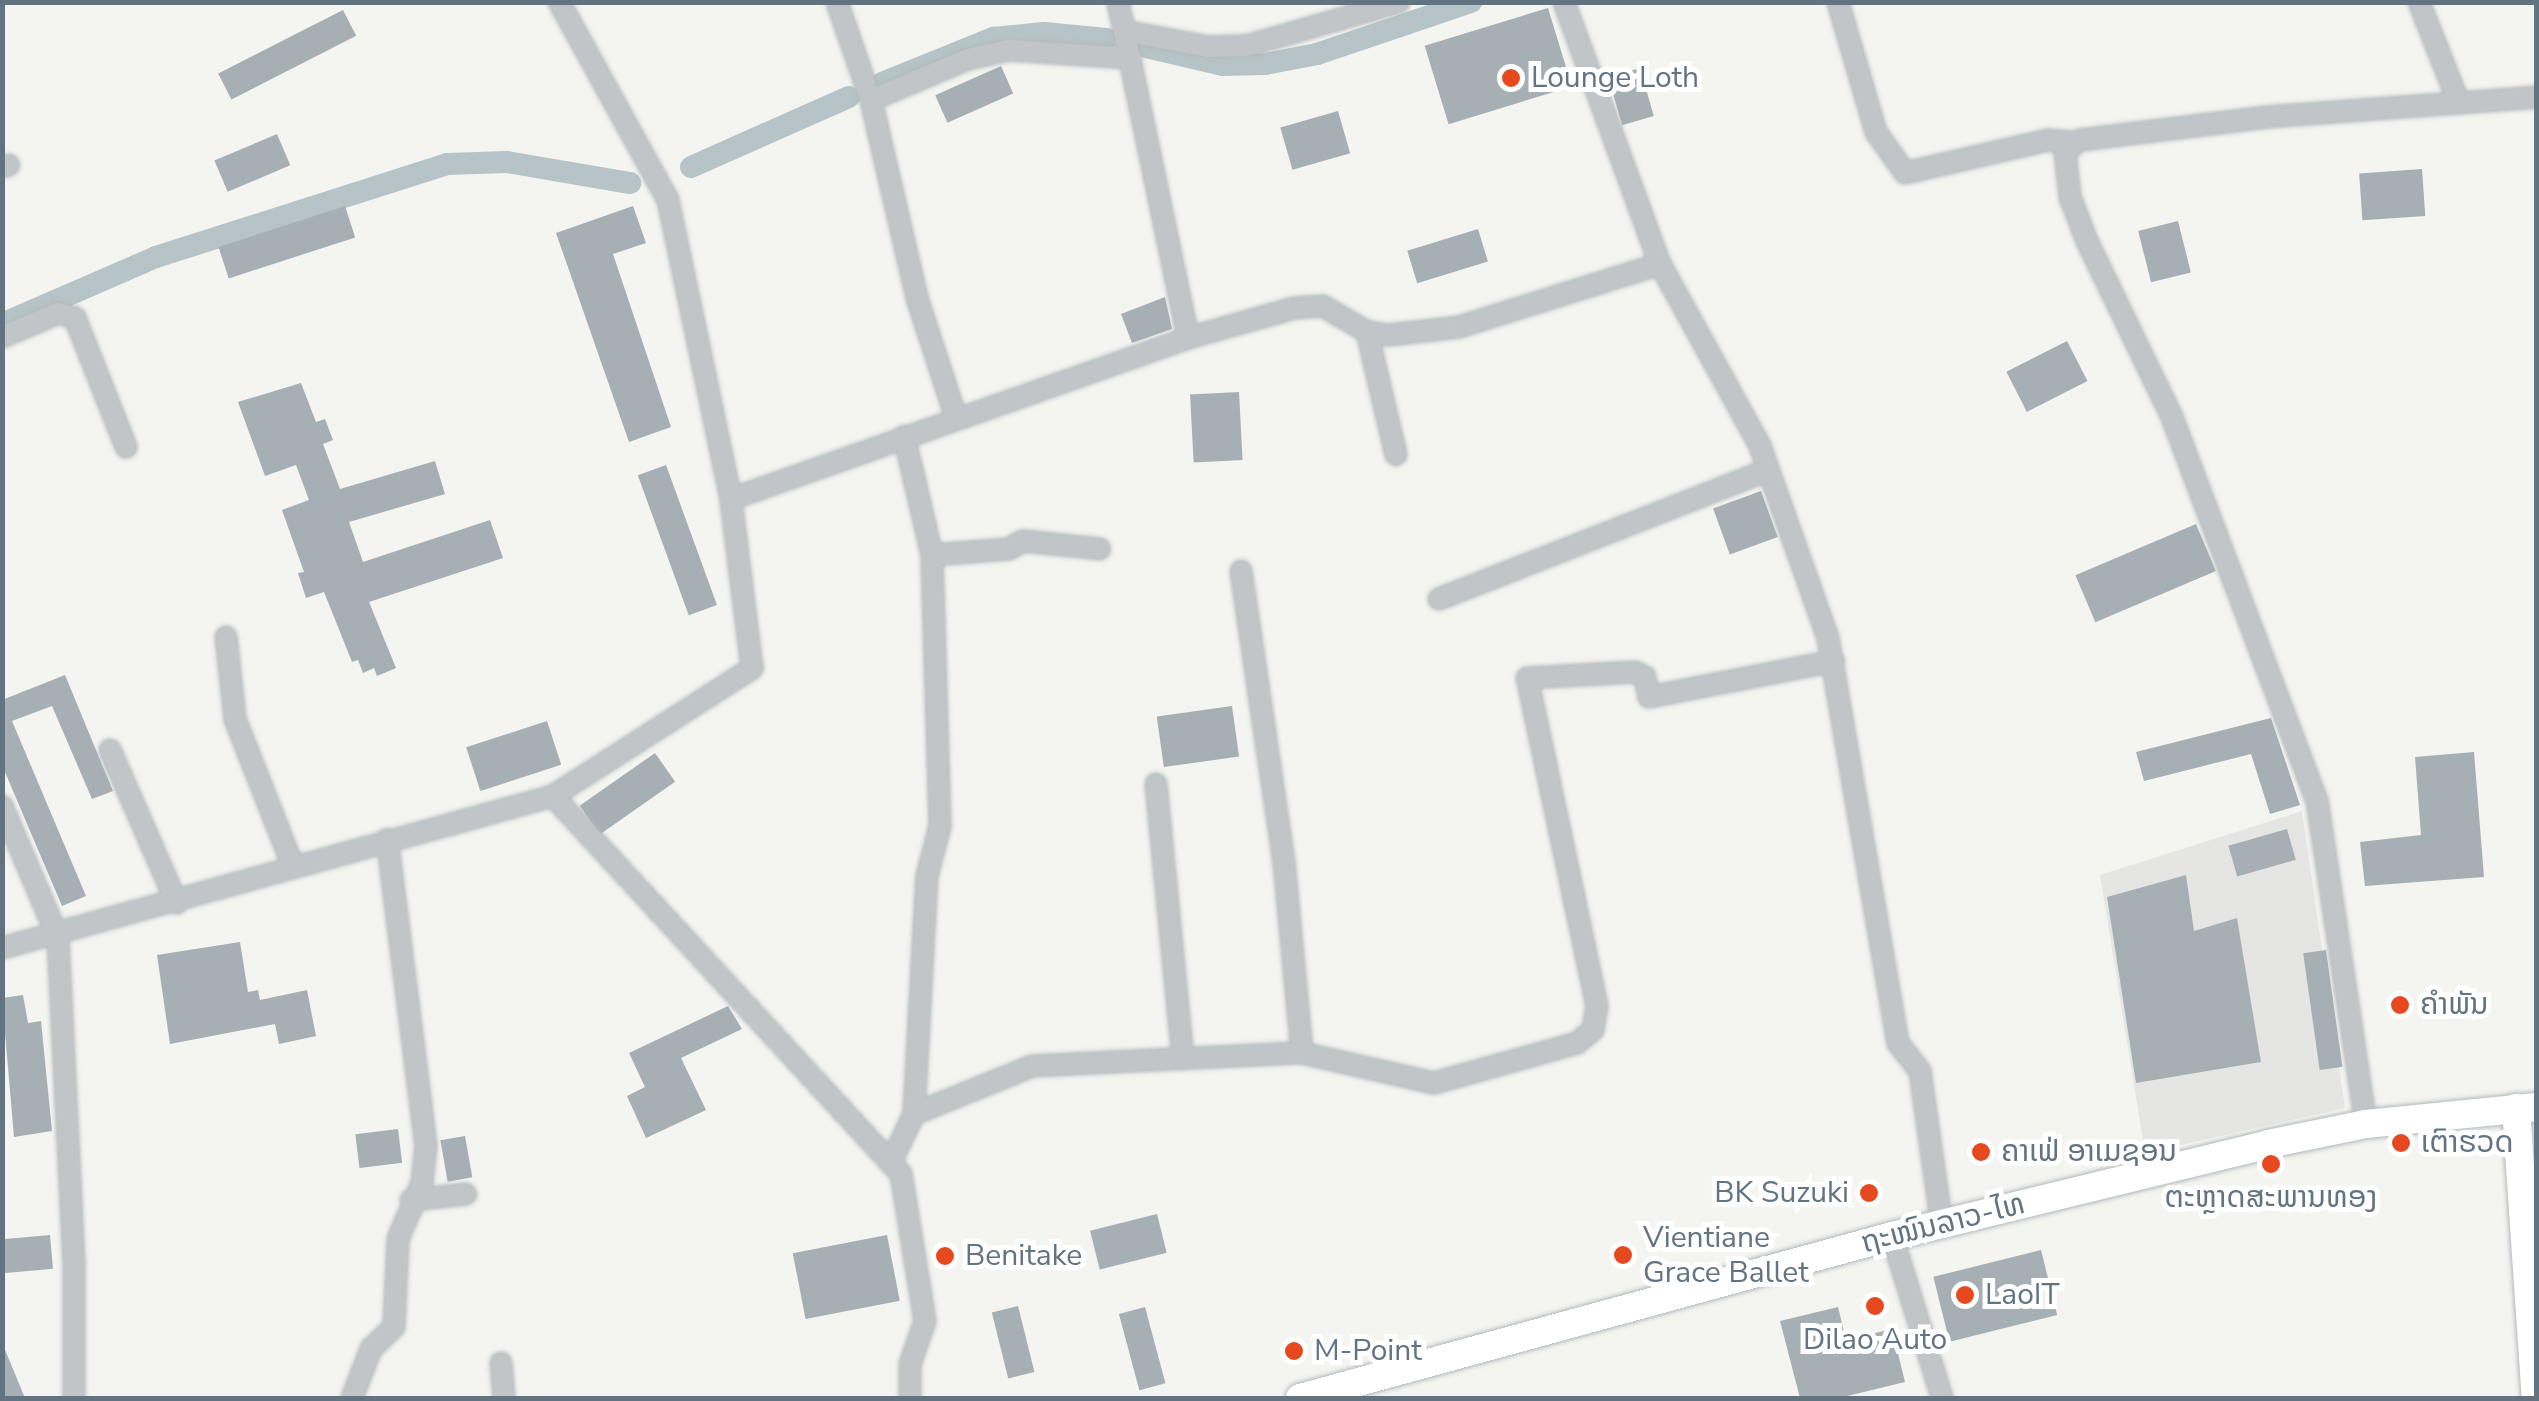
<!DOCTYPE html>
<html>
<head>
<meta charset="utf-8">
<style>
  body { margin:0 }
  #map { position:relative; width:2539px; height:1401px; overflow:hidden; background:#f4f4f0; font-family:"Nunito Sans","Noto Sans Lao",sans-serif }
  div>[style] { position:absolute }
  .built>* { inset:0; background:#e5e6e4 }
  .canal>* { height:22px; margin:-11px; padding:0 11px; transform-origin:11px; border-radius:11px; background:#b6c4c7 }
  .building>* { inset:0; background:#a6afb4; transform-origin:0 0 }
  .roads { filter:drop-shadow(0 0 2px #b3b9bd) drop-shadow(0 0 2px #b3b9bd) }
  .street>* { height:20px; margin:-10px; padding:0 10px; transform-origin:10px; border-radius:10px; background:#c1c5c8 }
  .secondary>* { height:28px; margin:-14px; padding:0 14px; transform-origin:14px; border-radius:14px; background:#fff }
  .dots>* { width:28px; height:28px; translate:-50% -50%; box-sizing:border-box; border:5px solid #fff; border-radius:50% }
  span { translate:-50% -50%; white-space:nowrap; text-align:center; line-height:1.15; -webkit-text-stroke:10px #fff; paint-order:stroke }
  .poi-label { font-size:30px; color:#627482 }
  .left { translate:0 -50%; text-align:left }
  .right { translate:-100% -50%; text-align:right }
  .street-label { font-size:30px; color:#627482 }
  .frame { position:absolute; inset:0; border:5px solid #627482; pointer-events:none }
</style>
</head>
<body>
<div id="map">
  <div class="built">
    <i style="clip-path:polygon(2302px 811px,2345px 1108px,2145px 1153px,2100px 875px)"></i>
  </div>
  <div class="canal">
    <i style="left:1146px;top:47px;width:79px;rotate:13.2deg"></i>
    <i style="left:1223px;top:65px;width:42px;rotate:-1.4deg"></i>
    <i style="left:1265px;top:64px;width:53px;rotate:-10.9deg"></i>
    <i style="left:1317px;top:54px;width:163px;rotate:-18.7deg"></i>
    <i style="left:882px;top:83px;width:120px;rotate:-22.1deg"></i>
    <i style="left:993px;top:38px;width:51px;rotate:-5.6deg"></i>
    <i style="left:1044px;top:33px;width:63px;rotate:5.4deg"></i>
    <i style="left:691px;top:167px;width:173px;rotate:-23.9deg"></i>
    <i style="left:2px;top:324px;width:168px;rotate:-23.5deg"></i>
    <i style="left:156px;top:257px;width:305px;rotate:-17.7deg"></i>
    <i style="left:447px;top:164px;width:60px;rotate:-1.9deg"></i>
    <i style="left:507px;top:162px;width:125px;rotate:9.7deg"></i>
  </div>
  <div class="building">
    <i style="left:1548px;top:8px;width:82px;height:129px;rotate:73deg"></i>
    <i style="left:343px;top:10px;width:29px;height:140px;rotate:63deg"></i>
    <i style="left:1001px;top:66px;width:30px;height:72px;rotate:66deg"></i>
    <i style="left:1640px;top:68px;width:50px;height:33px;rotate:74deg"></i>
    <i style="left:1338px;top:111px;width:44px;height:60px;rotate:74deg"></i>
    <i style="left:277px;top:134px;width:34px;height:68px;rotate:67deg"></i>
    <i style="left:2422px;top:169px;width:47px;height:63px;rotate:86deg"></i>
    <i style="left:345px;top:206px;width:33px;height:133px;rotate:72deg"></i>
    <i style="clip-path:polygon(633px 206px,646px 243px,613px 254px,671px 427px,629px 442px,556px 233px)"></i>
    <i style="left:2178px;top:221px;width:53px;height:41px;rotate:76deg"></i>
    <i style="left:1478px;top:229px;width:34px;height:74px;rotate:73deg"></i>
    <i style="clip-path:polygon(1165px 297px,1172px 329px,1132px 343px,1121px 314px)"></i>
    <i style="left:2067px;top:341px;width:45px;height:68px;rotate:63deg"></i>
    <i style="clip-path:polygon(301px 383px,316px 422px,325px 419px,333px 440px,323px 444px,340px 489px,435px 461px,445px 494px,349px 522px,363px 562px,490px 520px,503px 558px,369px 602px,396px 668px,377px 676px,374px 668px,363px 673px,358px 660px,352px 662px,324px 592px,306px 598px,298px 573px,304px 572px,282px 510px,309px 500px,296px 465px,265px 476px,238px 402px)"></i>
    <i style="left:1239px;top:392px;width:68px;height:49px;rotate:87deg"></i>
    <i style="left:666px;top:465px;width:149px;height:30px;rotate:70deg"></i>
    <i style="left:1761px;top:491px;width:49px;height:51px;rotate:70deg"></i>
    <i style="left:2196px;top:524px;width:51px;height:131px;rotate:67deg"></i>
    <i style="clip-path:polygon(65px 675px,113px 791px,92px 799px,52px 706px,12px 721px,86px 896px,62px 906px,2px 765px,2px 700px)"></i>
    <i style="left:1232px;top:706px;width:51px;height:76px;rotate:82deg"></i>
    <i style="clip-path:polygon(2271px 718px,2300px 805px,2270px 814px,2251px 754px,2144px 781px,2136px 752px)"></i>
    <i style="left:547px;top:721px;width:46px;height:85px;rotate:72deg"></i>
    <i style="clip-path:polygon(2474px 752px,2484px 877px,2365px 886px,2360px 842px,2421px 835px,2415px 757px)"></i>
    <i style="left:655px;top:753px;width:35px;height:92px;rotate:55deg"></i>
    <i style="left:2287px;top:829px;width:32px;height:61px;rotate:74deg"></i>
    <i style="clip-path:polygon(2186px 875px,2194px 931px,2237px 918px,2261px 1062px,2136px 1083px,2107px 897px)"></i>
    <i style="clip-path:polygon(240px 942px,248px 992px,258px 990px,260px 1000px,307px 990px,316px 1036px,279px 1044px,275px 1024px,170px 1044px,157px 955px)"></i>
    <i style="left:2326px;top:950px;width:118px;height:23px;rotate:82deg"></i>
    <i style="clip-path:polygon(23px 995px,28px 1023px,41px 1021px,52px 1131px,14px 1137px,2px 998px)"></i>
    <i style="clip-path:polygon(728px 1006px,742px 1029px,681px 1058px,706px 1110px,646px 1138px,627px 1096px,645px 1087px,629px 1053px)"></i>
    <i style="left:398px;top:1129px;width:34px;height:43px;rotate:83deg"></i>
    <i style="left:465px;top:1136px;width:42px;height:25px;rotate:80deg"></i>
    <i style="left:1157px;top:1214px;width:40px;height:69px;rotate:76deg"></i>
    <i style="left:50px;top:1235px;width:34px;height:48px;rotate:85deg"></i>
    <i style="left:887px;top:1235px;width:67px;height:96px;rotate:79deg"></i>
    <i style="left:2041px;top:1250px;width:67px;height:111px;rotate:76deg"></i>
    <i style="left:1018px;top:1306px;width:68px;height:27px;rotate:76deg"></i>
    <i style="left:1145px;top:1307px;width:79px;height:27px;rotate:75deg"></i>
    <i style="clip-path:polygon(1838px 1307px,1846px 1340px,1892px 1329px,1905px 1382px,1839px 1398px,1800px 1398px,1780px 1321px)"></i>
    <i style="clip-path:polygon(2px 1345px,3px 1345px,25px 1398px,2px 1398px)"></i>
  </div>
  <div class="roads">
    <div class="street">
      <i style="left:837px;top:2px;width:104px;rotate:70.9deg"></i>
      <i style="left:871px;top:100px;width:203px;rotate:76.9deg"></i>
      <i style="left:917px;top:298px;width:125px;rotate:71.9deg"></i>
      <i style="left:1118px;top:2px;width:343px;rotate:78.2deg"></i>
      <i style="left:1564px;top:2px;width:279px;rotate:69.9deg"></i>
      <i style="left:1660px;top:264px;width:208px;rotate:61.2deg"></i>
      <i style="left:1760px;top:446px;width:204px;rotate:70.5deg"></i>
      <i style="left:1828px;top:638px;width:411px;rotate:80.2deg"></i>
      <i style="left:1898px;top:1043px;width:36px;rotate:52deg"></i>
      <i style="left:1920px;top:1071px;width:156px;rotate:81.9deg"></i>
      <i style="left:1838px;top:2px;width:135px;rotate:73.7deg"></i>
      <i style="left:1876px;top:132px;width:50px;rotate:54.7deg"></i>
      <i style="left:1905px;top:173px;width:147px;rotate:-13deg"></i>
      <i style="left:2048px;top:140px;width:23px;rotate:5deg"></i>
      <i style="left:2419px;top:2px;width:109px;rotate:68.4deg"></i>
      <i style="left:1124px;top:31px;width:86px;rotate:10.7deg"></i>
      <i style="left:1209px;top:47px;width:37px;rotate:-2deg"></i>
      <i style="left:1246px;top:46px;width:159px;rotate:-16deg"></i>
      <i style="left:871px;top:100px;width:105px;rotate:-22.9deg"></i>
      <i style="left:968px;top:59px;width:42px;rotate:-12.4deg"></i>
      <i style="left:1009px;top:50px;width:122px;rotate:3.8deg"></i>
      <i style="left:2px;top:167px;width:7px;rotate:-16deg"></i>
      <i style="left:1367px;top:332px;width:126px;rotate:76.7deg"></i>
      <i style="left:2px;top:337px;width:61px;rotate:-23.2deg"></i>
      <i style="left:58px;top:313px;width:18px;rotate:16deg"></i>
      <i style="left:75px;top:318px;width:139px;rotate:68.4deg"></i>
      <i style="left:731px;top:499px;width:485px;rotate:-19.4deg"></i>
      <i style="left:1188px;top:338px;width:110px;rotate:-15.8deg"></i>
      <i style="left:1294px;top:308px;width:29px;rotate:-4deg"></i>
      <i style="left:1323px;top:306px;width:51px;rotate:30.6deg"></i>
      <i style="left:1367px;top:332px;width:22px;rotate:8deg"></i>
      <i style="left:1389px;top:335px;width:70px;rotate:-6.5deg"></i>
      <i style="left:1459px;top:327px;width:211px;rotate:-17.4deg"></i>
      <i style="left:932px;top:555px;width:77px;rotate:-4.5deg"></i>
      <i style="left:1009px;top:549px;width:16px;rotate:-30deg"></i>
      <i style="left:1023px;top:541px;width:77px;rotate:5.9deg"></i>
      <i style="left:1241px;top:571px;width:294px;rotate:81.6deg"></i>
      <i style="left:1284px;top:862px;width:192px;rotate:84.6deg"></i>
      <i style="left:1439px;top:599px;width:354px;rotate:-21.4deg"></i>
      <i style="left:226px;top:637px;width:82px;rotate:83.7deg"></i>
      <i style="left:235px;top:719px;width:158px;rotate:68.5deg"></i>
      <i style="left:110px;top:750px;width:167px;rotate:66.4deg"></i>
      <i style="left:1156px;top:784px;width:276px;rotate:84.4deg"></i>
      <i style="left:553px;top:796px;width:514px;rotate:47.37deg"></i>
      <i style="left:901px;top:1174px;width:149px;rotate:80.7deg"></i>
      <i style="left:925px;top:1321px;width:46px;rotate:109.2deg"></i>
      <i style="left:910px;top:1364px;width:34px;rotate:90deg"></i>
      <i style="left:2px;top:806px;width:142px;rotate:66.9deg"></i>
      <i style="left:58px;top:937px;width:323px;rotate:87.2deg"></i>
      <i style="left:74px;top:1260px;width:138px;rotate:90deg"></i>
      <i style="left:2px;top:948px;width:572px;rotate:-15.42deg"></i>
      <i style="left:553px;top:796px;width:237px;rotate:-32.7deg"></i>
      <i style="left:752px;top:668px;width:170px;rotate:-97.1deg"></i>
      <i style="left:731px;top:499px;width:306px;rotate:-101.9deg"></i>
      <i style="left:668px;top:200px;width:226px;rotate:-118.8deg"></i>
      <i style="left:914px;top:1114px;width:127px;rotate:-22.1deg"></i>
      <i style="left:1032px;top:1066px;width:270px;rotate:-2.8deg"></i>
      <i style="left:1302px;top:1053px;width:135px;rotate:12.8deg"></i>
      <i style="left:1434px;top:1083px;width:148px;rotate:-15.6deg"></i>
      <i style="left:1577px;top:1043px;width:21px;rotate:-39deg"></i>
      <i style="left:1593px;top:1030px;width:24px;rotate:-81deg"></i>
      <i style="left:1597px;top:1006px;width:335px;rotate:-102deg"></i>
      <i style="left:1527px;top:678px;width:108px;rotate:-3.2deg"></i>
      <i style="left:1635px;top:672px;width:11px;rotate:27deg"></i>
      <i style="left:1645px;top:677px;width:20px;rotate:79deg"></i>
      <i style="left:1649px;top:697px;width:188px;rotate:-11deg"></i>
      <i style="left:2366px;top:1124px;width:327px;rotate:-98.6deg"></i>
      <i style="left:2317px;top:801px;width:410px;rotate:-110.7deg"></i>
      <i style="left:2172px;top:417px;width:195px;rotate:-115.8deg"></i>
      <i style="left:2087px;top:241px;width:47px;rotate:-111.1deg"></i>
      <i style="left:2070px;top:197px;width:45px;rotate:-96.3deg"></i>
      <i style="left:2065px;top:152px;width:19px;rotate:-39deg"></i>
      <i style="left:2080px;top:140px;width:187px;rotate:-7deg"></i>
      <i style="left:2266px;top:117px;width:271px;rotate:-4.2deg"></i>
      <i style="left:892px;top:1160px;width:51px;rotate:-64.4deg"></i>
      <i style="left:914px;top:1114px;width:238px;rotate:-86.9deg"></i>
      <i style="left:927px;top:876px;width:52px;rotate:-75.4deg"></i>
      <i style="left:940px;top:826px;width:271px;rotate:-91.7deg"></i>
      <i style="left:932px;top:555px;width:122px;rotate:-103.2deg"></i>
      <i style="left:411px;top:1200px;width:55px;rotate:-6.2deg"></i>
      <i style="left:1892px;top:1236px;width:170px;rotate:72.8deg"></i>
      <i style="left:501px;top:1363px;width:35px;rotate:85deg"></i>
      <i style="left:352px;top:1398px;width:53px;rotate:-68.8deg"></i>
      <i style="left:371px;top:1349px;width:32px;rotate:-44deg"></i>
      <i style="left:394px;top:1327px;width:88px;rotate:-87.4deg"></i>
      <i style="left:398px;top:1239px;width:61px;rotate:-66.8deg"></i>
      <i style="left:422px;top:1183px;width:37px;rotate:-84deg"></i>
      <i style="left:426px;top:1146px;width:309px;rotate:-97.2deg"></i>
    </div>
    <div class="secondary">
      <i style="left:2516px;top:1108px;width:291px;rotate:86.1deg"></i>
      <i style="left:1300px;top:1398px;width:614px;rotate:-15.3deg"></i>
      <i style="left:1892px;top:1236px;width:387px;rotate:-13.7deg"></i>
      <i style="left:2268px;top:1144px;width:100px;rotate:-11.5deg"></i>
      <i style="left:2366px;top:1124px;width:171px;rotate:-5.7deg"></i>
    </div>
  </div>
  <div class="dots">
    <i style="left:1511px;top:78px;background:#e6491e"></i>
    <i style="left:2400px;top:1005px;background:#e6491e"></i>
    <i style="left:2401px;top:1143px;background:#e6491e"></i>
    <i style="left:1981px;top:1152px;background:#e6491e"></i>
    <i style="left:2271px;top:1164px;background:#e6491e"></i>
    <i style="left:1869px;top:1193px;background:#e6491e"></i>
    <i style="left:1623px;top:1255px;background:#e6491e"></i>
    <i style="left:945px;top:1256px;background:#e6491e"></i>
    <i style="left:1965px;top:1295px;background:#e6491e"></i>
    <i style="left:1875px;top:1306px;background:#e6491e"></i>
    <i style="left:1294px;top:1351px;background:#e6491e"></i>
  </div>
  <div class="poi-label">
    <span class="left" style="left:1531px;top:78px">Lounge Loth</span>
    <span class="left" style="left:2420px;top:1005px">ຄໍາພັນ</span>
    <span class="left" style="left:2421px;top:1143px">ເຕົາຮວດ</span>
    <span class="left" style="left:2001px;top:1152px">ຄາເຟ່ ອາເມຊອນ</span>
    <span class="right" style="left:1849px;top:1193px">BK Suzuki</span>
    <span style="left:2271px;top:1198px">ຕະຫຼາດສະພານທອງ</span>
    <span class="left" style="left:1643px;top:1255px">Vientiane<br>Grace Ballet</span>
    <span class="left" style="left:965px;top:1256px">Benitake</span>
    <span class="left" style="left:1985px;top:1295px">LaoIT</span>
    <span style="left:1875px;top:1340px">Dilao Auto</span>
    <span class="left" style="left:1314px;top:1351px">M-Point</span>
  </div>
  <div class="street-label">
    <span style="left:1943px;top:1224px;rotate:-14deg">ຖະໜົນລາວ-ໄທ</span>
  </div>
  <div class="frame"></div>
</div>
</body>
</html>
